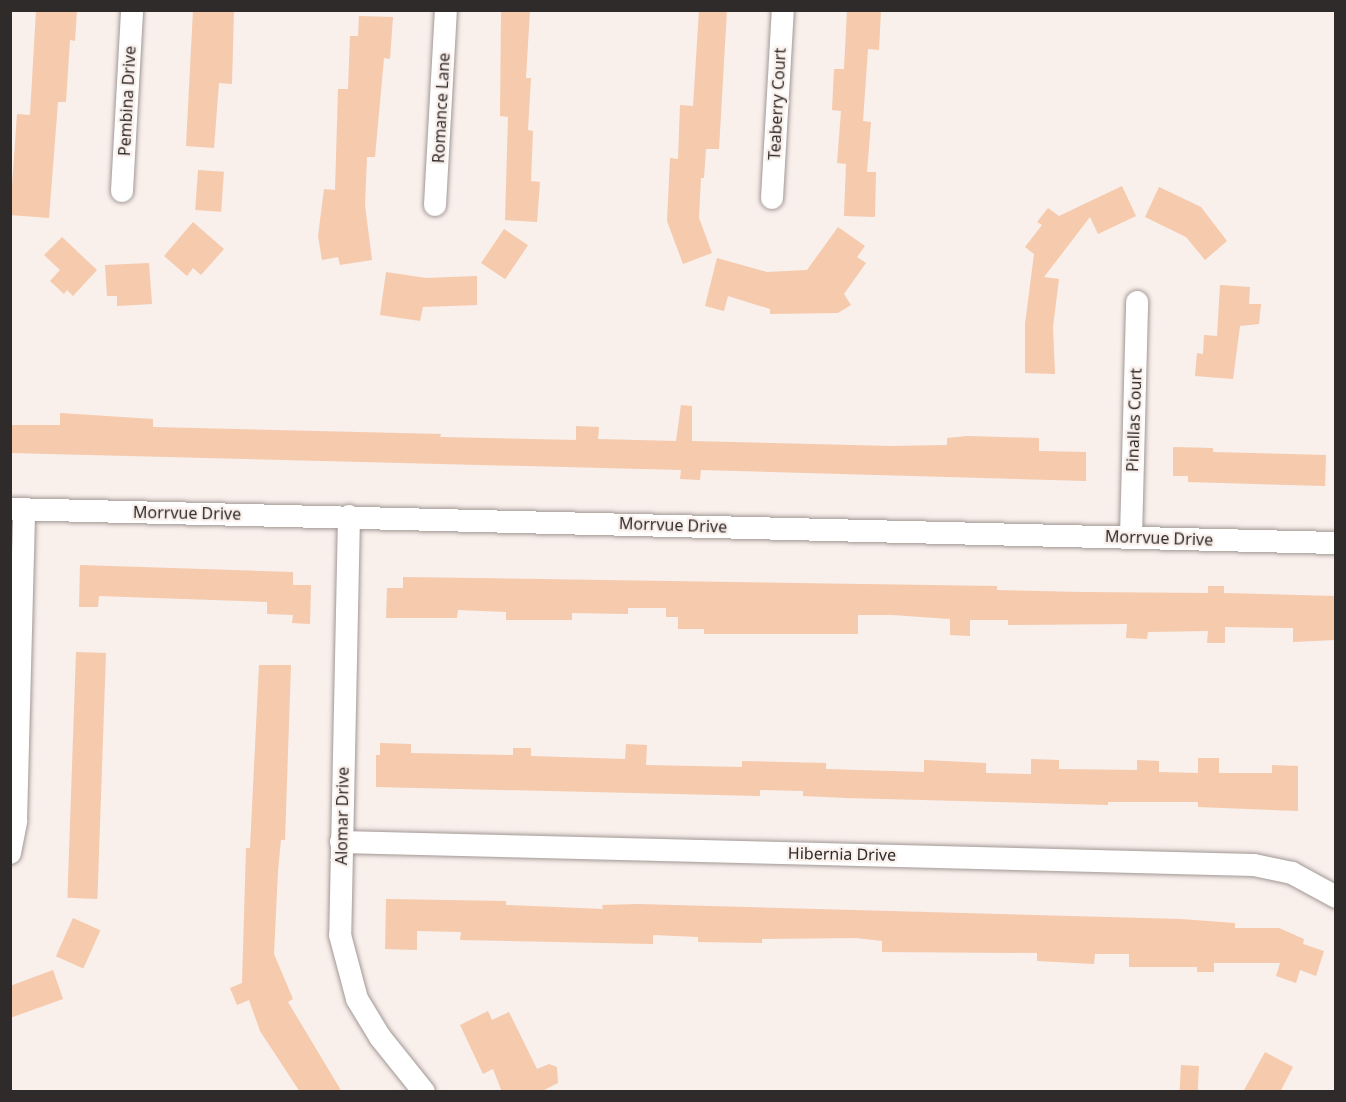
<!DOCTYPE html>
<html>
<head>
<meta charset="utf-8">
<style>
  body { margin:0 }
  #map { position:relative; width:1346px; height:1102px; overflow:hidden; background:#f9efeb; font-family:"Noto Sans",sans-serif }
  div>[style] { position:absolute }
  .building>* { inset:0; background:#f5caad; transform-origin:0 0 }
  .roads { filter:drop-shadow(0 0 2px #a19895) drop-shadow(0 0 2px #a19895) }
  .minor>* { height:22px; margin:-11px; padding:0 11px; transform-origin:11px; border-radius:11px; background:#fff }
  span { translate:-50% -50%; white-space:nowrap; text-align:center; line-height:1.15; -webkit-text-stroke:4.5px #f9efeb; paint-order:stroke }
  .street-label { font-size:16px; color:#2f2b2a }
  .frame { position:absolute; inset:0; border:12px solid #2f2b2a; pointer-events:none }
</style>
</head>
<body>
<div id="map">
  <div class="building">
    <i style="clip-path:polygon(36px 10px,77px 10px,75px 41px,70px 40px,66px 102px,58px 102px,49px 218px,10px 215px,17px 114px,30px 115px)"></i>
    <i style="clip-path:polygon(193px 10px,234px 10px,232px 84px,219px 83px,214px 148px,186px 146px)"></i>
    <i style="clip-path:polygon(501px 10px,530px 10px,526px 78px,531px 78px,528px 130px,533px 131px,531px 181px,540px 182px,537px 222px,505px 220px,508px 117px,500px 116px)"></i>
    <i style="clip-path:polygon(699px 10px,727px 10px,719px 149px,706px 149px,704px 178px,701px 178px,699px 218px,712px 253px,683px 264px,667px 221px,670px 158px,678px 159px,680px 105px,693px 106px)"></i>
    <i style="clip-path:polygon(847px 10px,881px 10px,879px 50px,868px 49px,863px 121px,871px 122px,867px 172px,876px 172px,875px 217px,844px 216px,846px 164px,837px 163px,841px 111px,832px 110px,834px 69px,844px 69px)"></i>
    <i style="clip-path:polygon(359px 16px,393px 17px,390px 59px,384px 58px,375px 157px,367px 157px,365px 205px,372px 260px,340px 265px,338px 257px,322px 260px,318px 236px,324px 189px,335px 190px,338px 89px,348px 89px,350px 36px,358px 36px)"></i>
    <i style="left:198px;top:170px;width:26px;height:40px;rotate:4deg"></i>
    <i style="clip-path:polygon(1122px 186px,1136px 216px,1098px 234px,1090px 217px,1044px 277px,1059px 279px,1053px 327px,1055px 374px,1025px 373px,1025px 324px,1034px 254px,1025px 247px,1042px 225px,1037px 222px,1048px 208px,1059px 216px)"></i>
    <i style="clip-path:polygon(1159px 187px,1201px 207px,1227px 241px,1205px 260px,1186px 237px,1145px 217px)"></i>
    <i style="clip-path:polygon(193px 222px,224px 249px,201px 275px,193px 268px,187px 276px,164px 256px)"></i>
    <i style="clip-path:polygon(838px 227px,865px 246px,857px 257px,866px 263px,844px 294px,851px 305px,838px 313px,770px 314px,770px 309px,728px 296px,724px 311px,705px 306px,717px 258px,767px 272px,807px 270px)"></i>
    <i style="left:504px;top:229px;width:29px;height:41px;rotate:34deg"></i>
    <i style="clip-path:polygon(62px 237px,97px 270px,73px 296px,67px 290px,64px 294px,50px 281px,60px 270px,44px 255px)"></i>
    <i style="clip-path:polygon(149px 263px,152px 304px,117px 306px,117px 296px,107px 296px,105px 265px)"></i>
    <i style="clip-path:polygon(386px 272px,426px 278px,477px 276px,477px 305px,423px 307px,420px 321px,380px 315px)"></i>
    <i style="clip-path:polygon(1220px 285px,1250px 287px,1249px 304px,1261px 304px,1259px 324px,1240px 326px,1233px 379px,1195px 376px,1197px 353px,1203px 354px,1204px 335px,1217px 336px)"></i>
    <i style="clip-path:polygon(681px 405px,692px 406px,692px 441px,892px 446px,947px 445px,947px 438px,967px 436px,1039px 438px,1039px 451px,1086px 452px,1086px 481px,701px 470px,700px 480px,680px 479px,681px 470px,10px 453px,10px 425px,60px 425px,60px 413px,153px 419px,153px 427px,441px 434px,440px 437px,576px 440px,576px 426px,599px 427px,598px 439px,676px 441px)"></i>
    <i style="clip-path:polygon(1173px 447px,1213px 448px,1213px 452px,1326px 455px,1325px 486px,1188px 482px,1188px 476px,1173px 476px)"></i>
    <i style="clip-path:polygon(80px 565px,293px 572px,293px 585px,311px 585px,310px 624px,292px 623px,293px 615px,267px 614px,267px 602px,99px 596px,98px 607px,79px 607px)"></i>
    <i style="clip-path:polygon(403px 577px,997px 586px,997px 590px,1083px 592px,1208px 593px,1208px 586px,1224px 586px,1224px 593px,1335px 596px,1335px 640px,1293px 642px,1293px 628px,1225px 627px,1225px 643px,1207px 643px,1208px 631px,1148px 632px,1147px 639px,1126px 638px,1127px 624px,1008px 625px,1008px 620px,970px 620px,970px 636px,950px 635px,950px 619px,892px 615px,858px 615px,858px 634px,704px 634px,704px 629px,678px 629px,678px 617px,666px 617px,666px 608px,628px 608px,628px 614px,572px 613px,572px 620px,506px 620px,506px 612px,458px 610px,457px 618px,386px 618px,387px 588px,403px 588px)"></i>
    <i style="left:76px;top:652px;width:30px;height:246px;rotate:2deg"></i>
    <i style="clip-path:polygon(259px 665px,291px 665px,285px 840px,281px 840px,278px 871px,274px 954px,293px 999px,288px 1002px,342px 1092px,300px 1092px,260px 1031px,249px 1000px,237px 1005px,230px 988px,242px 983px,246px 848px,250px 848px)"></i>
    <i style="clip-path:polygon(380px 743px,411px 744px,411px 753px,513px 755px,513px 748px,531px 748px,531px 756px,625px 759px,626px 744px,647px 745px,646px 765px,742px 767px,742px 761px,826px 763px,826px 769px,924px 772px,924px 760px,986px 763px,986px 773px,1025px 774px,1031px 774px,1031px 759px,1059px 760px,1059px 769px,1137px 770px,1137px 760px,1159px 761px,1159px 772px,1198px 773px,1198px 758px,1219px 758px,1219px 773px,1272px 773px,1272px 765px,1298px 766px,1298px 811px,1198px 807px,1198px 802px,1108px 802px,1108px 805px,846px 798px,803px 796px,803px 791px,760px 790px,760px 796px,376px 787px,376px 755px,380px 755px)"></i>
    <i style="clip-path:polygon(386px 899px,506px 901px,506px 905px,603px 909px,602px 905px,638px 904px,1180px 919px,1235px 923px,1235px 928px,1279px 928px,1304px 939px,1303px 944px,1324px 951px,1316px 976px,1300px 970px,1296px 983px,1276px 976px,1280px 963px,1214px 963px,1214px 972px,1197px 972px,1197px 967px,1129px 967px,1129px 954px,1095px 954px,1094px 964px,1037px 961px,1037px 953px,882px 952px,882px 941px,856px 938px,762px 939px,762px 943px,698px 942px,698px 937px,653px 935px,653px 944px,460px 940px,461px 932px,417px 931px,417px 950px,385px 949px)"></i>
    <i style="left:73px;top:918px;width:30px;height:42px;rotate:24deg"></i>
    <i style="clip-path:polygon(53px 970px,63px 999px,10px 1018px,10px 986px)"></i>
    <i style="clip-path:polygon(488px 1011px,492px 1020px,509px 1012px,537px 1069px,549px 1064px,557px 1067px,558px 1083px,540px 1092px,502px 1092px,493px 1069px,483px 1074px,460px 1025px)"></i>
    <i style="clip-path:polygon(1265px 1052px,1293px 1067px,1280px 1092px,1243px 1092px)"></i>
    <i style="left:1181px;top:1065px;width:18px;height:27px;rotate:3deg"></i>
  </div>
  <div class="roads">
    <div class="minor">
      <i style="left:122px;top:191px;width:181px;rotate:-86.8deg"></i>
      <i style="left:772px;top:198px;width:188px;rotate:-86.7deg"></i>
      <i style="left:435px;top:205px;width:195px;rotate:-86.8deg"></i>
      <i style="left:10px;top:509px;width:1326px;rotate:1.47deg"></i>
      <i style="left:349px;top:516px;width:419px;rotate:91.2deg"></i>
      <i style="left:340px;top:935px;width:66px;rotate:75.1deg"></i>
      <i style="left:357px;top:999px;width:44px;rotate:58.8deg"></i>
      <i style="left:380px;top:1037px;width:70px;rotate:51.3deg"></i>
      <i style="left:1131px;top:537px;width:235px;rotate:-88.5deg"></i>
      <i style="left:341px;top:842px;width:913px;rotate:1.44deg"></i>
      <i style="left:1254px;top:865px;width:39px;rotate:12deg"></i>
      <i style="left:1292px;top:873px;width:50px;rotate:28.6deg"></i>
      <i style="left:10px;top:853px;width:33px;rotate:-79deg"></i>
      <i style="left:16px;top:821px;width:312px;rotate:-88.5deg"></i>
    </div>
  </div>
  <div class="street-label">
    <span style="left:127px;top:101px;rotate:-87deg">Pembina Drive</span>
    <span style="left:777px;top:104px;rotate:-87deg">Teaberry Court</span>
    <span style="left:441px;top:108px;rotate:-87deg">Romance Lane</span>
    <span style="left:1134px;top:420px;rotate:-88deg">Pinallas Court</span>
    <span style="left:187px;top:513px;rotate:1deg">Morrvue Drive</span>
    <span style="left:673px;top:525px;rotate:2deg">Morrvue Drive</span>
    <span style="left:1159px;top:538px;rotate:2deg">Morrvue Drive</span>
    <span style="left:342px;top:816px;rotate:-89deg">Alomar Drive</span>
    <span style="left:842px;top:854px;rotate:1deg">Hibernia Drive</span>
  </div>
  <div class="frame"></div>
</div>
</body>
</html>
